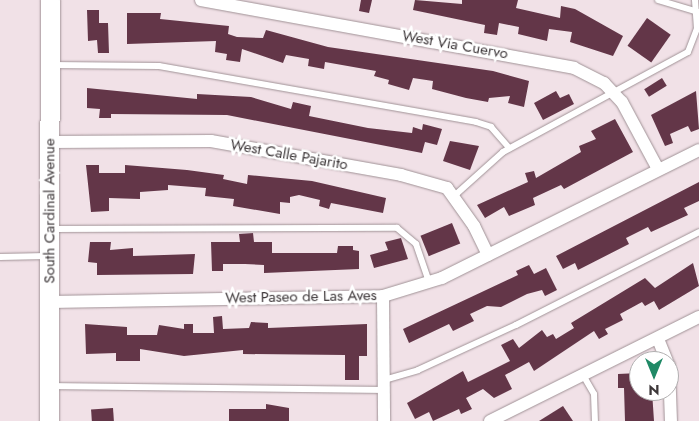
<!DOCTYPE html>
<html>
<head>
<meta charset="utf-8">
<style>
  body { margin:0 }
  #map { position:relative; width:699px; height:421px; overflow:hidden; background:#f1e1e7; font-family:Jost,sans-serif }
  div>[style] { position:absolute }
  .building>* { inset:0; background:#633648; transform-origin:0 0 }
  .roads { filter:drop-shadow(0 0 1px #a09296) drop-shadow(0 0 1px #a09296) }
  .lane>* { height:6px; margin:-3px; padding:0 3px; transform-origin:3px; border-radius:3px; background:#fff }
  .street>* { height:12px; margin:-6px; padding:0 6px; transform-origin:6px; border-radius:6px; background:#fff }
  .secondary>* { height:19px; margin:-9.5px; padding:0 9.5px; transform-origin:9.5px; border-radius:9.5px; background:#fff }
  span { translate:-50% -50%; white-space:nowrap; text-align:center; line-height:1.15; -webkit-text-stroke:5px #fff; paint-order:stroke }
  .street-label { font-size:15px; color:#3d3739 }
  .north { position:absolute; left:629px; top:351px; width:50px; height:50px; box-sizing:border-box; background:#fff; border:1px solid #b1afb0; border-radius:50%; rotate:180deg; font-size:14px; font-weight:700; line-height:20px; text-align:center; color:#3d3739 }
  .north::after { content:''; display:block; margin:auto; width:18px; height:22px; background:#208966; clip-path:polygon(50% 0,100% 100%,50% 72%,0 100%) }
</style>
</head>
<body>
<div id="map">
  <div class="building">
    <i style="clip-path:polygon(361px 0,372px 0,369px 13px,359px 11px)"></i>
    <i style="clip-path:polygon(415px 0,462px 4px,462px 0,518px 0,516px 8px,560px 18px,561px 6px,575px 9px,623px 36px,613px 56px,570px 42px,572px 32px,549px 29px,547px 41px,518px 34px,519px 27px,499px 23px,497px 35px,484px 33px,485px 25px,413px 10px)"></i>
    <i style="clip-path:polygon(87px 10px,99px 10px,99px 23px,108px 23px,109px 53px,98px 53px,97px 40px,88px 41px)"></i>
    <i style="clip-path:polygon(127px 13px,161px 13px,160px 19px,229px 26px,228px 34px,237px 37px,263px 38px,266px 30px,328px 47px,493px 71px,529px 81px,524px 107px,508px 103px,510px 96px,489px 98px,488px 102px,466px 98px,432px 89px,433px 81px,413px 78px,409px 90px,388px 84px,389px 80px,374px 76px,376px 71px,325px 62px,324px 69px,308px 66px,309px 59px,286px 55px,283px 63px,242px 49px,240px 62px,226px 60px,227px 54px,215px 52px,216px 41px,127px 44px)"></i>
    <i style="left:647px;top:18px;width:29px;height:34px;rotate:35deg"></i>
    <i style="left:662px;top:78px;width:9px;height:21px;rotate:58deg"></i>
    <i style="clip-path:polygon(87px 88px,197px 99px,197px 94px,251px 97px,291px 109px,293px 102px,311px 106px,309px 116px,368px 128px,412px 133px,413px 127px,422px 130px,423px 124px,442px 129px,437px 145px,425px 142px,422px 153px,227px 115px,111px 114px,111px 118px,99px 118px,100px 109px,87px 108px)"></i>
    <i style="clip-path:polygon(556px 91px,560px 98px,569px 94px,574px 104px,543px 120px,534px 103px)"></i>
    <i style="clip-path:polygon(696px 91px,699px 129px,691px 132px,688px 126px,670px 134px,673px 143px,665px 146px,651px 115px)"></i>
    <i style="clip-path:polygon(615px 119px,633px 152px,564px 189px,561px 185px,533px 198px,535px 205px,509px 216px,504px 207px,485px 218px,477px 205px,528px 182px,525px 173px,534px 171px,536px 178px,581px 152px,579px 146px,596px 139px,591px 131px)"></i>
    <i style="clip-path:polygon(450px 141px,479px 146px,470px 170px,443px 161px)"></i>
    <i style="clip-path:polygon(86px 165px,99px 165px,99px 173px,125px 173px,125px 165px,187px 170px,224px 175px,223px 179px,247px 184px,248px 175px,312px 181px,386px 198px,383px 213px,331px 203px,329px 209px,319px 206px,320px 200px,299px 195px,290px 197px,290px 203px,280px 202px,280px 214px,233px 206px,234px 199px,205px 196px,206px 188px,168px 185px,168px 190px,140px 192px,140px 199px,109px 198px,109px 211px,91px 212px)"></i>
    <i style="clip-path:polygon(699px 182px,699px 201px,684px 208px,688px 215px,651px 232px,648px 227px,626px 238px,629px 244px,578px 270px,575px 263px,563px 269px,556px 256px)"></i>
    <i style="left:452px;top:223px;width:22px;height:34px;rotate:68deg"></i>
    <i style="clip-path:polygon(253px 233px,254px 242px,272px 242px,272px 253px,337px 253px,338px 246px,353px 246px,353px 250px,359px 251px,359px 269px,264px 273px,264px 265px,245px 264px,223px 264px,223px 271px,212px 271px,211px 242px,240px 242px,239px 234px)"></i>
    <i style="clip-path:polygon(401px 238px,408px 259px,374px 268px,370px 255px,388px 250px,385px 242px)"></i>
    <i style="clip-path:polygon(90px 242px,111px 242px,110px 250px,133px 248px,133px 256px,195px 254px,193px 274px,97px 275px,97px 263px,88px 262px)"></i>
    <i style="clip-path:polygon(693px 263px,699px 286px,659px 310px,654px 301px,645px 306px,642px 302px,620px 314px,623px 320px,605px 329px,608px 334px,599px 339px,594px 331px,534px 371px,529px 362px,505px 375px,512px 389px,494px 398px,483px 389px,466px 398px,472px 409px,461px 414px,459px 409px,433px 421px,429px 412px,415px 419px,407px 403px,463px 371px,468px 382px,510px 361px,501px 345px,513px 339px,519px 348px,542px 330px,547px 337px,553px 334px,556px 339px,574px 328px,571px 323px,645px 278px,655px 288px)"></i>
    <i style="clip-path:polygon(529px 265px,534px 274px,546px 268px,557px 290px,545px 296px,542px 290px,527px 294px,501px 307px,487px 306px,470px 314px,474px 321px,453px 331px,449px 324px,409px 343px,403px 329px,518px 275px,516px 271px)"></i>
    <i style="clip-path:polygon(222px 316px,223px 329px,249px 328px,251px 322px,268px 323px,268px 328px,367px 324px,367px 356px,359px 356px,359px 380px,345px 380px,345px 355px,243px 354px,243px 350px,184px 356px,140px 349px,140px 361px,116px 361px,116px 353px,86px 354px,85px 324px,127px 327px,127px 335px,157px 335px,159px 325px,184px 329px,184px 324px,193px 324px,193px 333px,214px 333px,213px 317px)"></i>
    <i style="clip-path:polygon(639px 373px,639px 391px,652px 391px,654px 421px,625px 421px,624px 388px,618px 388px,618px 374px)"></i>
    <i style="clip-path:polygon(266px 404px,289px 408px,289px 421px,229px 421px,229px 409px,266px 409px)"></i>
    <i style="clip-path:polygon(563px 406px,573px 421px,539px 421px)"></i>
    <i style="left:113px;top:408px;width:13px;height:22px;rotate:86deg"></i>
  </div>
  <div class="roads">
    <div class="lane">
      <i style="left:658px;top:0;width:42px;rotate:16.7deg"></i>
      <i style="left:51px;top:65px;width:108px;rotate:0.5deg"></i>
      <i style="left:159px;top:66px;width:322px;rotate:10deg"></i>
      <i style="left:476px;top:122px;width:16px;rotate:18deg"></i>
      <i style="left:491px;top:127px;width:28px;rotate:49deg"></i>
      <i style="left:453px;top:197px;width:67px;rotate:-42deg"></i>
      <i style="left:503px;top:152px;width:210px;rotate:-28.4deg"></i>
      <i style="left:688px;top:52px;width:25px;rotate:-69deg"></i>
      <i style="left:697px;top:29px;width:29px;rotate:-94deg"></i>
      <i style="left:52px;top:229px;width:345px;rotate:-0.2deg"></i>
      <i style="left:397px;top:228px;width:25px;rotate:40deg"></i>
      <i style="left:416px;top:244px;width:40px;rotate:71.1deg"></i>
      <i style="left:0;top:257px;width:46px;rotate:-1.2deg"></i>
      <i style="left:583px;top:375px;width:22px;rotate:60deg"></i>
      <i style="left:594px;top:394px;width:27px;rotate:88deg"></i>
      <i style="left:384px;top:380px;width:35px;rotate:-16deg"></i>
      <i style="left:418px;top:370px;width:108px;rotate:-24.7deg"></i>
      <i style="left:516px;top:325px;width:205px;rotate:-26.9deg"></i>
      <i style="left:50px;top:386px;width:333px;rotate:0.7deg"></i>
    </div>
    <div class="street">
      <i style="left:201px;top:0;width:379px;rotate:10.3deg"></i>
      <i style="left:574px;top:68px;width:34px;rotate:27deg"></i>
      <i style="left:604px;top:83px;width:26px;rotate:47deg"></i>
      <i style="left:622px;top:102px;width:76px;rotate:61.8deg"></i>
      <i style="left:50px;top:142px;width:161px;rotate:-0.4deg"></i>
      <i style="left:211px;top:141px;width:193px;rotate:10.1deg"></i>
      <i style="left:401px;top:175px;width:48px;rotate:15.8deg"></i>
      <i style="left:447px;top:188px;width:47px;rotate:54.6deg"></i>
      <i style="left:474px;top:226px;width:32px;rotate:64deg"></i>
      <i style="left:383px;top:296px;width:125px;rotate:89.5deg"></i>
      <i style="left:50px;top:302px;width:333px;rotate:-1deg"></i>
      <i style="left:383px;top:296px;width:62px;rotate:-17deg"></i>
      <i style="left:442px;top:278px;width:287px;rotate:-26.5deg"></i>
      <i style="left:658px;top:339px;width:24px;rotate:68deg"></i>
      <i style="left:669px;top:365px;width:56px;rotate:88deg"></i>
      <i style="left:490px;top:421px;width:233px;rotate:-26.5deg"></i>
    </div>
    <div class="secondary">
      <i style="left:49px;top:421px;width:421px;rotate:-89.9deg"></i>
    </div>
  </div>
  <div class="street-label">
    <span style="left:455px;top:45px;rotate:10deg">West Via Cuervo</span>
    <span style="left:289px;top:155px;rotate:10deg">West Calle Pajarito</span>
    <span style="left:50px;top:211px;rotate:-90deg">South Cardinal Avenue</span>
    <span style="left:301px;top:297px;rotate:-1deg">West Paseo de Las Aves</span>
  </div>
  <div class="north">N</div>
</div>
</body>
</html>
